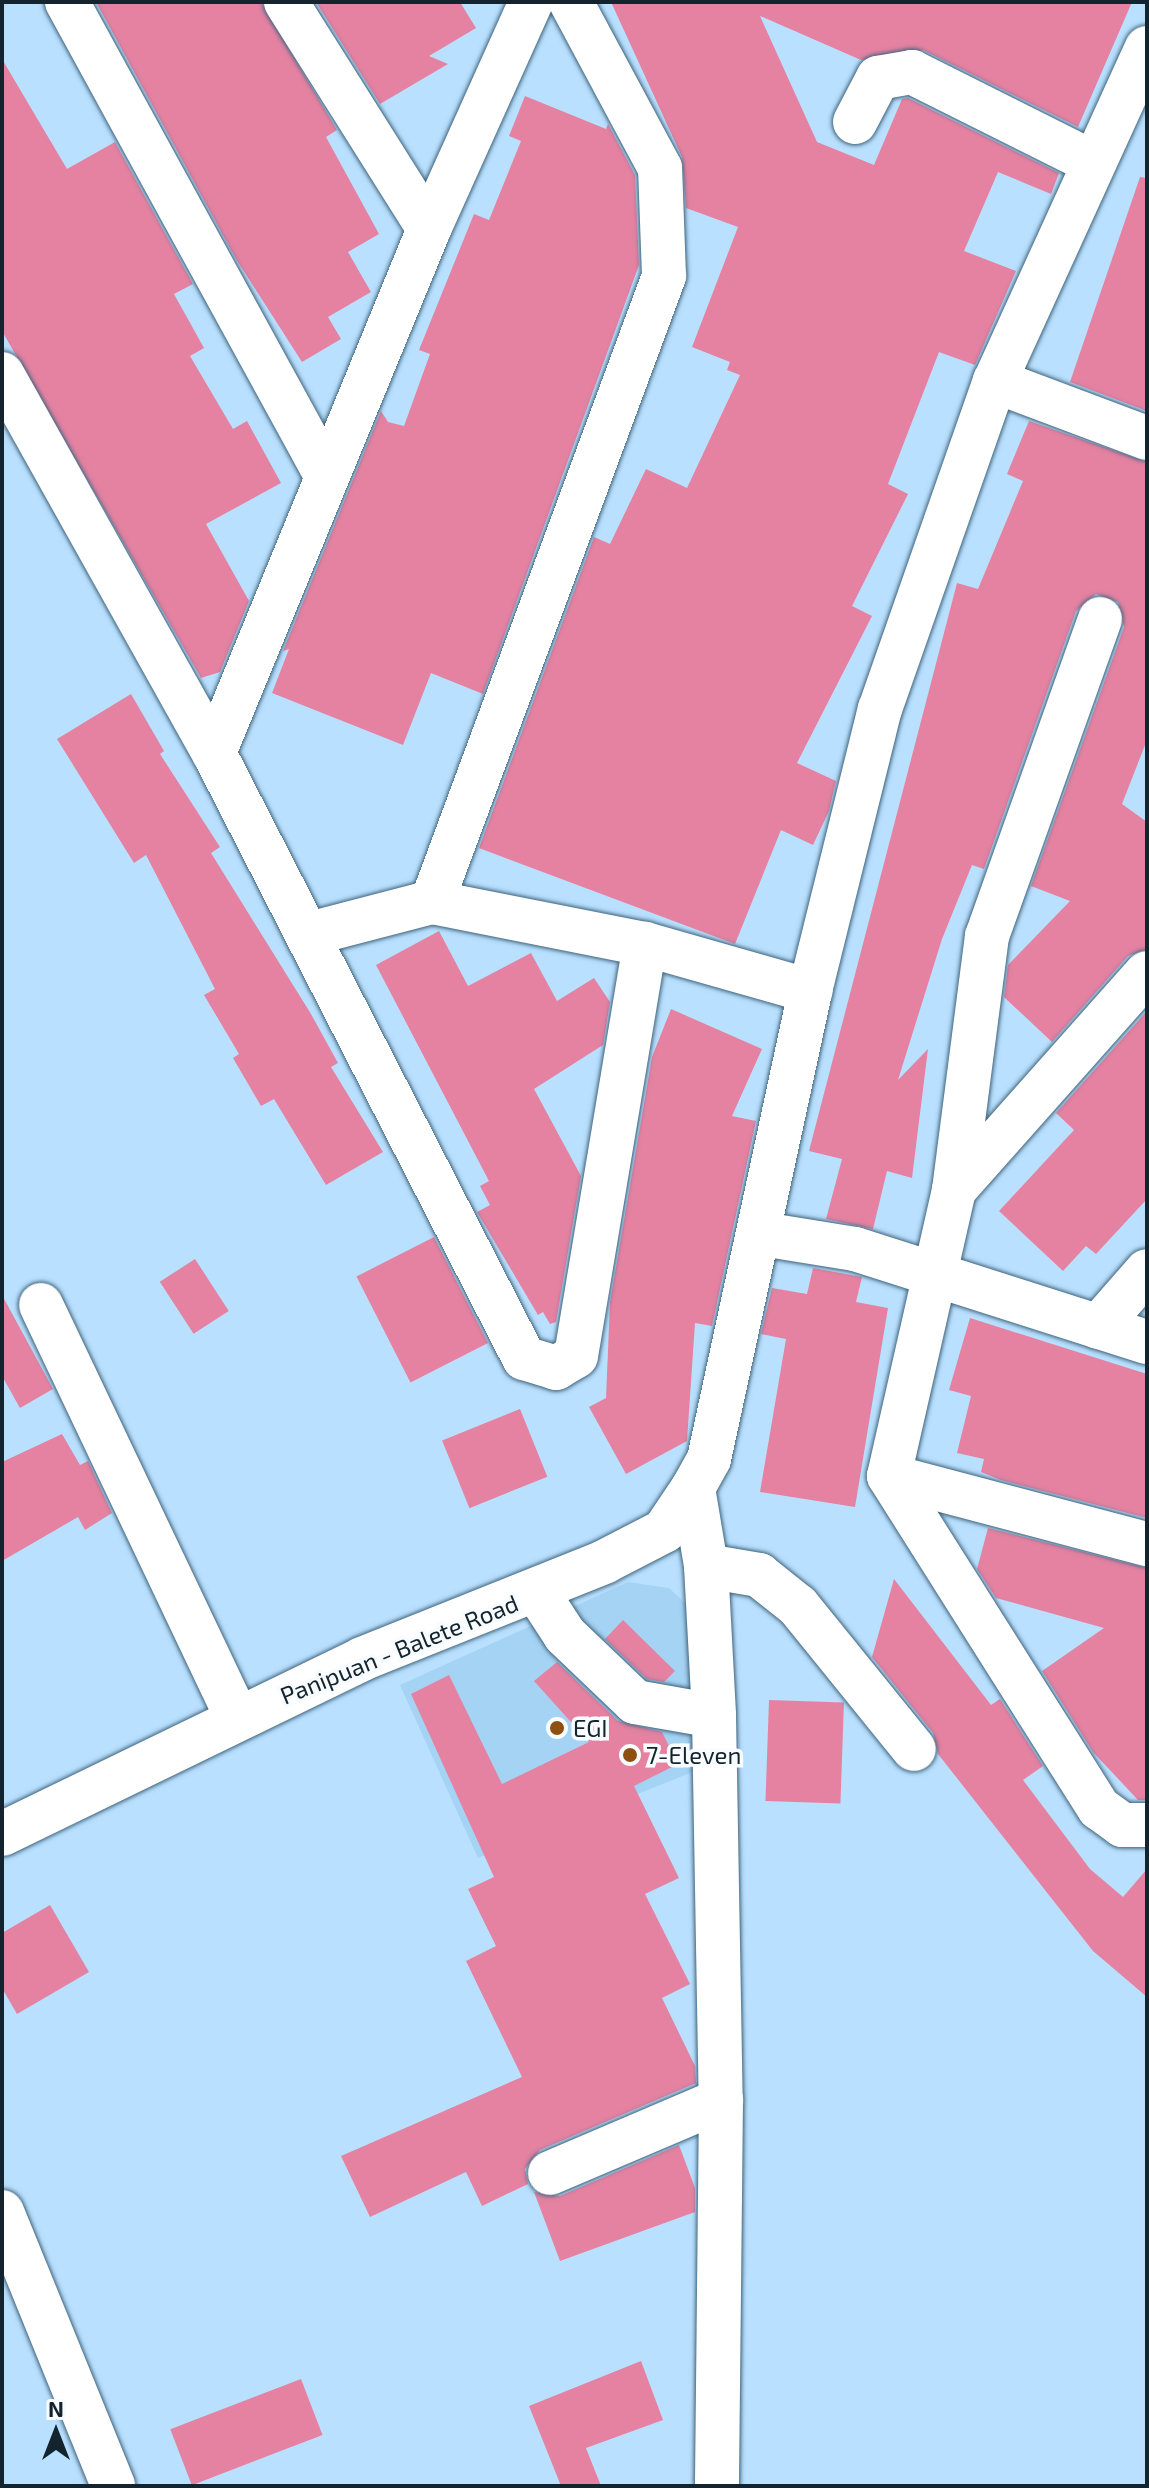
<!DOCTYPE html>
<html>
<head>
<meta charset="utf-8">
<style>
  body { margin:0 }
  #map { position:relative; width:1149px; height:2488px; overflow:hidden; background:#b9e0fe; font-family:"Exo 2",sans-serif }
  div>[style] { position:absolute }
  .built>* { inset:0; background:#a5d3f4 }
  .building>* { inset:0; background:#e582a2; transform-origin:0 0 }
  .roads { filter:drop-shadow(0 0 2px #3f637c) drop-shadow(0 0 2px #3f637c) }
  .minor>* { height:44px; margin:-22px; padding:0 22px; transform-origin:22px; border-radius:22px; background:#fff }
  .major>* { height:44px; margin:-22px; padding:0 22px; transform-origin:22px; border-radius:22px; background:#fff }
  .dots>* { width:22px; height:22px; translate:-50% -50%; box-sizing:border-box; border:4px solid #f8fcff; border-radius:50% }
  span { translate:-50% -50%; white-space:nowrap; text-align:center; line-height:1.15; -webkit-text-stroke:7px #f8fcff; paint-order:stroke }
  .street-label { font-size:24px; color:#14242e }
  .poi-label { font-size:24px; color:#14242e }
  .left { translate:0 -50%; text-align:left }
  .frame { position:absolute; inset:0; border:4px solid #14242e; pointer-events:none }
  .north { position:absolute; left:16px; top:2392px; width:80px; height:80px; -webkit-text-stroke:6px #f8fcff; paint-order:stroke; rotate:0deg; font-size:22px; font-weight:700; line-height:32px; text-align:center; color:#14242e }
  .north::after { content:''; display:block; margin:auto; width:28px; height:36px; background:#14242e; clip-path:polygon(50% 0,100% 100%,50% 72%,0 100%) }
</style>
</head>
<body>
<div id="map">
  <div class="built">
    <i style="clip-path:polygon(628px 1582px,669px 1588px,690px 1608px,695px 1771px,478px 1858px,400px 1685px)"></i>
  </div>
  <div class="building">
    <i style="clip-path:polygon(96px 2px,261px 2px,337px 130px,326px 137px,379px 234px,348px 252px,371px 292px,328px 317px,341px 339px,302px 362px,236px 259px)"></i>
    <i style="clip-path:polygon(316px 2px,460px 2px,476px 28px,429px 56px,448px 64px,380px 104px)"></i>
    <i style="clip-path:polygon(611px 2px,1132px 2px,1078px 127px,923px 50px,861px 60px,760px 16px,817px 142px,874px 165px,902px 99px,908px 98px,1059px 173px,1051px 194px,998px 172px,964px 251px,1016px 271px,975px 365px,939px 352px,888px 484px,908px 494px,852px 606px,872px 616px,797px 763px,836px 781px,829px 811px,813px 845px,781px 830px,735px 944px,479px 848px,594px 537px,610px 544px,646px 469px,687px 488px,740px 375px,727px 370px,730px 362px,692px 347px,738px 227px,686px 208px,682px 157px)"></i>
    <i style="clip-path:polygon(2px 59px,67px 169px,115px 142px,193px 284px,174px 294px,204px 348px,190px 356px,233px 429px,247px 421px,281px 483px,206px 524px,249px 601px,220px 672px,201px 678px,2px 331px)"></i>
    <i style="clip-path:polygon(525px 96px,606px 129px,608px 124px,635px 175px,639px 265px,483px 694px,431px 673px,403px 745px,272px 693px,289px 649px,283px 651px,381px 411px,388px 422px,404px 426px,430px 354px,419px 350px,474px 214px,489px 220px,521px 141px,509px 136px)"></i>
    <i style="clip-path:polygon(1140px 177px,1147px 178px,1147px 411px,1070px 382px)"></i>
    <i style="clip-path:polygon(1029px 421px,1147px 462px,1147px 740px,1122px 804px,1147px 822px,1147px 949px,1128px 956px,1052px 1042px,1004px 997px,1008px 965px,1070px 901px,1031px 886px,1124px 627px,1118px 602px,1096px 594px,1076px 611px,984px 869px,972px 865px,942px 939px,898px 1080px,928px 1049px,912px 1178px,887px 1171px,873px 1229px,826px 1219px,842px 1159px,809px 1151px,957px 583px,978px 589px,1023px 481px,1007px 474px)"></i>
    <i style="clip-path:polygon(131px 694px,164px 751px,160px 754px,220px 847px,211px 853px,311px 1014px,338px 1063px,331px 1067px,383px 1152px,326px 1185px,274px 1099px,261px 1106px,233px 1058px,239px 1054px,204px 995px,215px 989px,146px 855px,134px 863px,57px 739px)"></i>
    <i style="clip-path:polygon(439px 931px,468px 986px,531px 953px,557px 1001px,594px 978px,610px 1002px,603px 1045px,534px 1089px,581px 1176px,556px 1322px,550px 1324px,543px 1312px,538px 1315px,477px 1212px,490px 1205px,480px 1186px,489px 1181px,376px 965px)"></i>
    <i style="clip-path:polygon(671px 1009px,762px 1049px,732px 1116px,756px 1121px,712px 1326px,695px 1323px,687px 1441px,626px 1474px,589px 1407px,606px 1398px,610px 1302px,652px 1057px)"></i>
    <i style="clip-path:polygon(1147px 1011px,1147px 1199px,1096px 1254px,1086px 1246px,1063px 1271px,999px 1211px,1074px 1130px,1056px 1113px)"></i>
    <i style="left:434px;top:1237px;width:119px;height:87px;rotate:63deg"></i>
    <i style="left:195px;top:1259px;width:62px;height:42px;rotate:57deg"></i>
    <i style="clip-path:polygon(813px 1268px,862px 1277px,856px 1302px,888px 1308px,855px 1507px,760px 1492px,786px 1339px,761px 1334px,772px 1288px,807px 1294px)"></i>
    <i style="clip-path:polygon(2px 1295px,53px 1389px,20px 1408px,2px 1376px)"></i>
    <i style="clip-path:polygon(970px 1318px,1147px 1374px,1147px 1518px,1001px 1480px,981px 1472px,984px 1459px,957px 1453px,971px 1396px,949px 1390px)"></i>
    <i style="left:520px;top:1409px;width:73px;height:84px;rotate:68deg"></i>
    <i style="clip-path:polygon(62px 1434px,80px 1465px,88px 1461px,112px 1513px,85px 1530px,78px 1517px,2px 1561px,2px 1462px)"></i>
    <i style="clip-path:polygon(988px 1528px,1147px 1568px,1147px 1800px,1138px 1800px,1093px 1752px,1042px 1671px,1104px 1628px,996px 1598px,977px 1569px)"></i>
    <i style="clip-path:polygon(894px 1579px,991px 1705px,1000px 1699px,1043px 1766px,1023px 1780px,1090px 1869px,1123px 1897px,1147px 1869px,1147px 1997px,1093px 1951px,938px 1754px,933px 1733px,872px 1657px)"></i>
    <i style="clip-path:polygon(623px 1620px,675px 1671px,664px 1682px,647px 1679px,605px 1639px)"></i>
    <i style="clip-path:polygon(557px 1662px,618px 1721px,662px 1732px,678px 1764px,634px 1786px,679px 1878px,645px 1894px,690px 1984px,662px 1998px,695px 2066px,696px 2083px,540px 2150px,525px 2169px,528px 2184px,482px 2206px,466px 2172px,370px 2217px,341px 2156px,522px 2077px,466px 1961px,496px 1946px,468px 1889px,494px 1877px,411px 1694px,449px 1675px,502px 1784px,589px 1742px,534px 1681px)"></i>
    <i style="left:769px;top:1700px;width:75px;height:101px;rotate:2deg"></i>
    <i style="clip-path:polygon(50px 1905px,89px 1972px,17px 2014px,2px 1988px,2px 1933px)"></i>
    <i style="clip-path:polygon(679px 2145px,695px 2188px,695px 2212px,560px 2261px,534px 2192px,560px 2196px)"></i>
    <i style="clip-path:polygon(641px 2361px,663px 2420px,586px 2448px,601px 2486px,561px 2486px,529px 2406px)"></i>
    <i style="left:301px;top:2379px;width:60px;height:140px;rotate:69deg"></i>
  </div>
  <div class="roads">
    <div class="minor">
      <i style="left:67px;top:2px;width:539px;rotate:61.3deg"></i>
      <i style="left:286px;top:2px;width:268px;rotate:57.8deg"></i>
      <i style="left:855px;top:122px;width:50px;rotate:-62.4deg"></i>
      <i style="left:878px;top:78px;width:35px;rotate:-10deg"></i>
      <i style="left:912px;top:72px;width:203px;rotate:26.6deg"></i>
      <i style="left:2px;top:374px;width:434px;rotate:60.8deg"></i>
      <i style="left:214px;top:753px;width:680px;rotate:62.87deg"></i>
      <i style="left:524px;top:1358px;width:34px;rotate:17deg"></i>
      <i style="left:556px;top:1368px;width:23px;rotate:-31deg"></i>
      <i style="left:576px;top:1356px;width:418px;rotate:-80.5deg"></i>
      <i style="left:995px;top:381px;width:162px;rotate:20.6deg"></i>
      <i style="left:1100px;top:619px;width:337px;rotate:109.6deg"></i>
      <i style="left:987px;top:936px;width:256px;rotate:97.4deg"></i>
      <i style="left:954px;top:1190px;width:293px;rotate:102.8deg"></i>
      <i style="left:889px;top:1476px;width:393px;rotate:57.7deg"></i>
      <i style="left:1099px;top:1808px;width:29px;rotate:36deg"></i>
      <i style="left:1122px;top:1825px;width:25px"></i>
      <i style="left:214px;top:753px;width:566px;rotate:-67.69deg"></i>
      <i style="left:429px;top:229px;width:249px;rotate:-65.8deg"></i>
      <i style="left:432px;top:902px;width:217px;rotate:11.2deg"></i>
      <i style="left:645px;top:944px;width:172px;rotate:15.9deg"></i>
      <i style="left:309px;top:934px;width:127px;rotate:-14.6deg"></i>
      <i style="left:432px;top:902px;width:668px;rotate:-69.66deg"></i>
      <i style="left:664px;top:276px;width:108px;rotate:-92.1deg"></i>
      <i style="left:660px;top:168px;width:188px;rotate:-118.2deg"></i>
      <i style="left:954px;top:1190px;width:290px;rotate:-48.4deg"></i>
      <i style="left:762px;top:1234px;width:94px;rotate:9.2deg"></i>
      <i style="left:855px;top:1249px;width:306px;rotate:17.7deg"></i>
      <i style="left:41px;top:1305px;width:456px;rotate:64.6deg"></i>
      <i style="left:1098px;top:1327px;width:74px;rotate:-48.8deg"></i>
      <i style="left:889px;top:1476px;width:267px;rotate:14.8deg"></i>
      <i style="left:693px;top:1488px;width:79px;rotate:80.5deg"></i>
      <i style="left:706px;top:1566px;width:150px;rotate:86.9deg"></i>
      <i style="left:714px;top:1716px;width:384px;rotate:89deg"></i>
      <i style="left:721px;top:2100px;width:386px;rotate:90.6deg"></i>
      <i style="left:706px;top:1566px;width:54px;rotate:9.6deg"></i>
      <i style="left:759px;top:1575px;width:50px;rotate:38.5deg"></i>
      <i style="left:798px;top:1606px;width:184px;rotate:51deg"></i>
      <i style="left:537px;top:1592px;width:51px;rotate:56.9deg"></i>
      <i style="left:565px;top:1635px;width:97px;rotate:43.7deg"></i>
      <i style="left:635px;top:1702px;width:80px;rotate:10deg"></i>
      <i style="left:550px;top:2173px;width:186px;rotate:-23.1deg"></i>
      <i style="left:2px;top:2212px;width:296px;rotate:67.9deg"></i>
    </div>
    <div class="major">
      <i style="left:2px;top:1834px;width:400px;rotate:-25.9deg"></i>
      <i style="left:362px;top:1659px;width:261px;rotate:-21.8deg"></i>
      <i style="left:604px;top:1562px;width:68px;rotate:-27.3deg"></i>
      <i style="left:664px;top:1531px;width:52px;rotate:-56deg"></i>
      <i style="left:693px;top:1488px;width:33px;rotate:-61deg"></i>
      <i style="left:709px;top:1459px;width:479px;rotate:-77.8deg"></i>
      <i style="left:810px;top:991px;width:291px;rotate:-76.1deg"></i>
      <i style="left:880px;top:709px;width:348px;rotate:-70.7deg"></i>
      <i style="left:995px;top:381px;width:366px;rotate:-65.5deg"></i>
    </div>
  </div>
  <div class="dots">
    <i style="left:557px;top:1728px;background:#8d5011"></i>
    <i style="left:630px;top:1755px;background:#8d5011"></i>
  </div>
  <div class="street-label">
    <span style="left:399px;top:1649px;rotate:-22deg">Panipuan - Balete Road</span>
  </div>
  <div class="poi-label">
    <span class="left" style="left:573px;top:1728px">EGI</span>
    <span class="left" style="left:646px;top:1755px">7-Eleven</span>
  </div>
  <div class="frame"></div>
  <div class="north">N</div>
</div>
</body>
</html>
